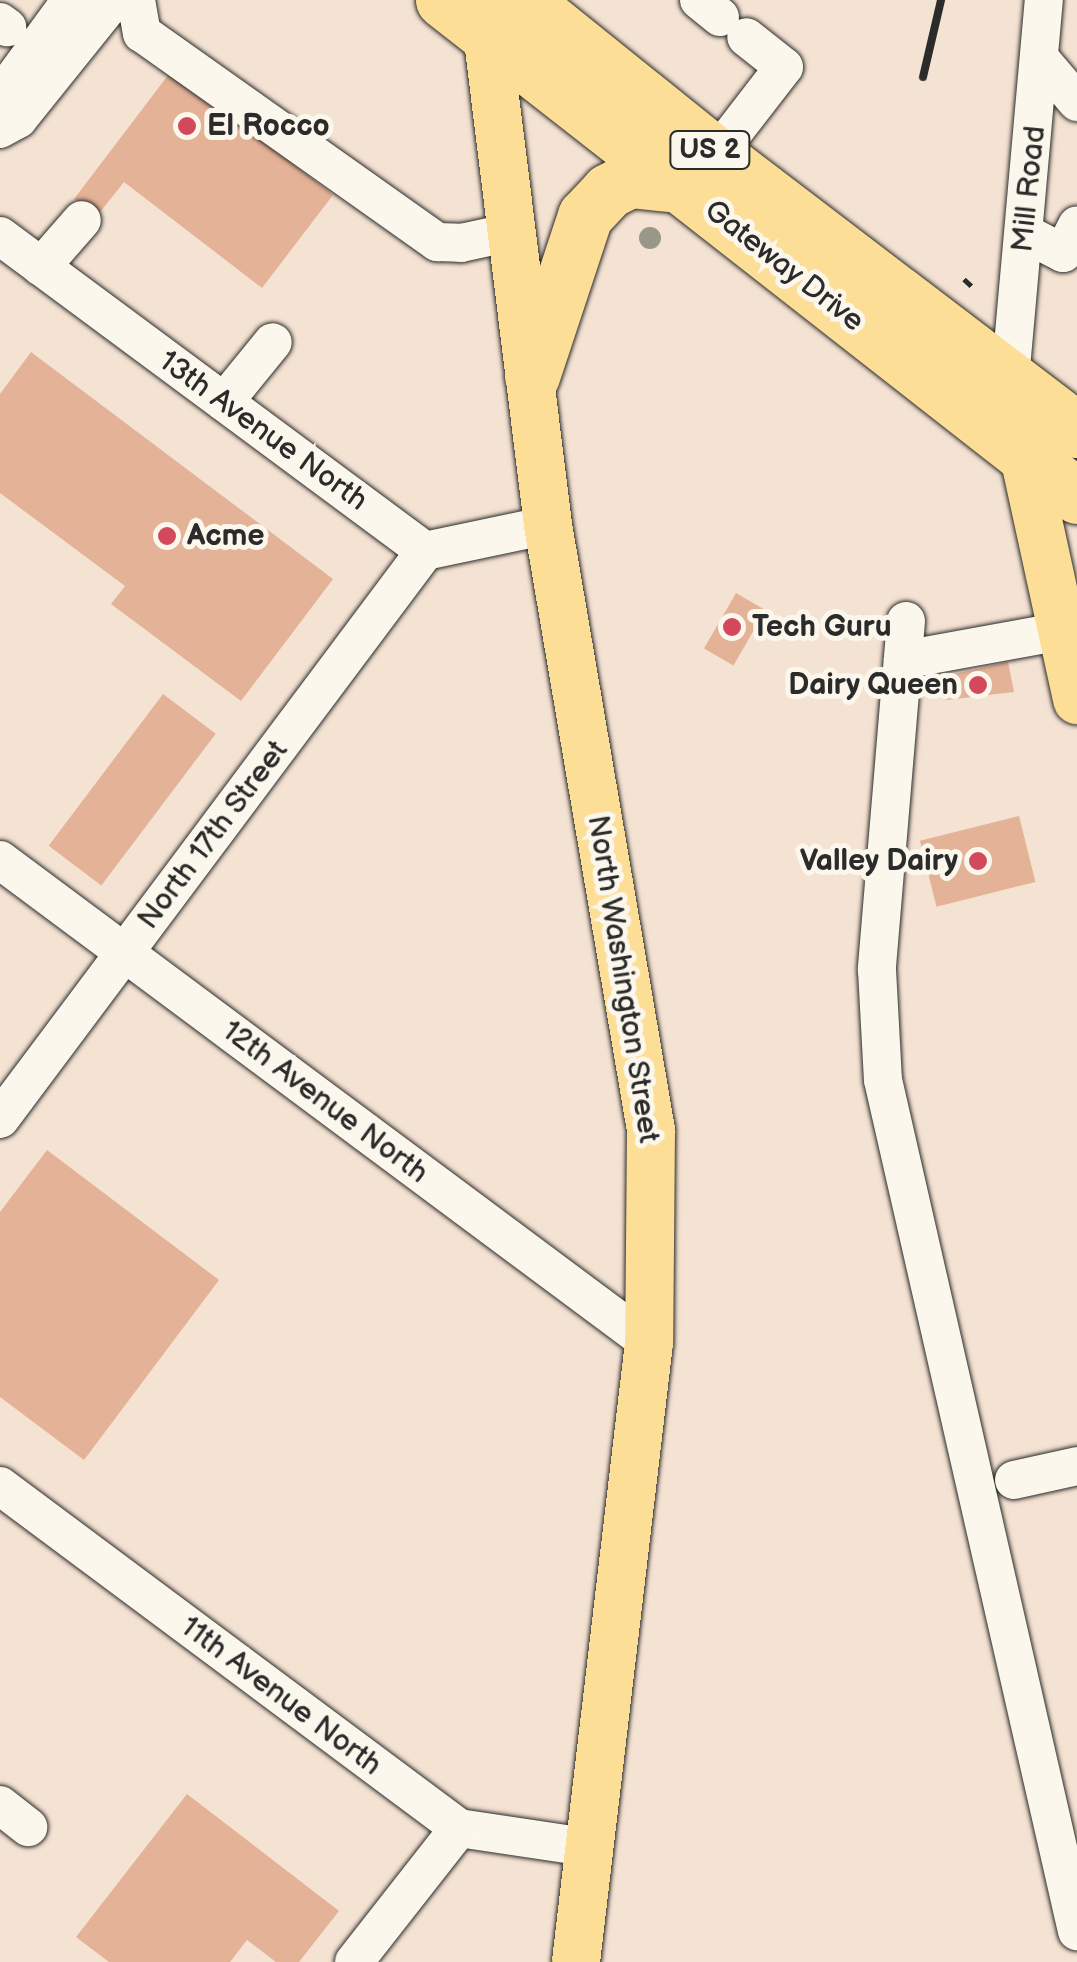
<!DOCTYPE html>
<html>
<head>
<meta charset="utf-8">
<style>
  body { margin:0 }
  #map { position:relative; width:1077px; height:1962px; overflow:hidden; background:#f4e2d2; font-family:"Balsamiq Sans",sans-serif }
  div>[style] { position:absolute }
  .building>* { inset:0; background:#e4b296; transform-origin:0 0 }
  .path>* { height:5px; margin-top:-2.5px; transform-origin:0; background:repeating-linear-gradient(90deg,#2b2b2b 0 10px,transparent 0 18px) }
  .roads { filter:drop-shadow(0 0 2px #2b2b2b) drop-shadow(0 0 2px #2b2b2b) }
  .minor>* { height:38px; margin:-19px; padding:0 19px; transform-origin:19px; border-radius:19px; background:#fbf7ec }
  .major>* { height:48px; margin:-24px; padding:0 24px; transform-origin:24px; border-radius:24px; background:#fcde96 }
  .highway>* { height:55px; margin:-27.5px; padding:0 27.5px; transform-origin:27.5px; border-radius:27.5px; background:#fcde96 }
  .rail>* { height:8px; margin:-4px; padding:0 4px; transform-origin:4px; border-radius:4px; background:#2b2b2b }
  .trees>* { width:22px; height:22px; margin:-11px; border-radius:50%; background:#989889 }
  .dots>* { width:28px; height:28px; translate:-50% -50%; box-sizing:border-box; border:5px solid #fbf7ec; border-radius:50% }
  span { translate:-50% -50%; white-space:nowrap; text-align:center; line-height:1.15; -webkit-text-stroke:10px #fbf7ec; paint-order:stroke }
  .shield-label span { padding:2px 8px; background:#fbf7ec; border:2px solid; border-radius:8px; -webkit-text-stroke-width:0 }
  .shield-label { font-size:28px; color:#2b2b2b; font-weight:700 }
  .poi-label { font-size:30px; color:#2b2b2b; font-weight:700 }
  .left { translate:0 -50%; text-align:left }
  .right { translate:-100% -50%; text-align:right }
  .street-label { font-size:30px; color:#2b2b2b }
</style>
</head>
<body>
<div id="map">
  <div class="building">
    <i style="clip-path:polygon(172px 70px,333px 195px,262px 288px,124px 182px,97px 216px,74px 199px)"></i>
    <i style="clip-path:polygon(31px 352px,333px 579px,241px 701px,111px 604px,125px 586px,0 493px,0 394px)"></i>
    <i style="left:736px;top:593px;width:34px;height:64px;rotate:30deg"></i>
    <i style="clip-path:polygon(1008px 662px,1014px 692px,946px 700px,941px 677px)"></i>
    <i style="left:163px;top:694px;width:66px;height:190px;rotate:37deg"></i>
    <i style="left:1019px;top:816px;width:68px;height:102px;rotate:76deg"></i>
    <i style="clip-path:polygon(47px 1150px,219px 1280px,84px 1460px,0 1397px,0 1212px)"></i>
    <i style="clip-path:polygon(187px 1794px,339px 1911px,299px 1962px,276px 1962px,247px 1940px,230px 1962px,109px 1962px,76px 1937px)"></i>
  </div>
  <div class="path">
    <i style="left:964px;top:279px;width:16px;rotate:43deg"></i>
  </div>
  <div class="roads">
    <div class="minor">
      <i style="left:136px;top:0;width:34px;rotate:80deg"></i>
      <i style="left:142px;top:33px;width:362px;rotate:35.3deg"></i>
      <i style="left:437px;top:242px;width:24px;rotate:2deg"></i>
      <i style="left:461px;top:243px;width:52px;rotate:-12.2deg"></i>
      <i style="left:699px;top:0;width:27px;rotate:39deg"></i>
      <i style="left:0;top:22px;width:9px;rotate:36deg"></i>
      <i style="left:1042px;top:61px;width:54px;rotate:49.5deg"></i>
      <i style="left:0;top:97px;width:120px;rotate:-53.8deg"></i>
      <i style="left:0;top:129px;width:21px;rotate:-29deg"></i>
      <i style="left:18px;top:119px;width:144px;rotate:-51.2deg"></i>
      <i style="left:108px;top:7px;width:17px;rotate:-24deg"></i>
      <i style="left:716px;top:155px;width:111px;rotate:-52.3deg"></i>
      <i style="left:784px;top:67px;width:48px;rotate:-141.7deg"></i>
      <i style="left:1024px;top:233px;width:44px;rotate:27.1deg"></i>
      <i style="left:1063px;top:253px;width:31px;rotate:-63deg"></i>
      <i style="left:0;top:236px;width:529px;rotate:36.54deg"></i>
      <i style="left:425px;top:551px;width:126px;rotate:-11.9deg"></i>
      <i style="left:41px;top:267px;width:62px;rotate:-48.9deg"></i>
      <i style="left:1010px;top:379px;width:381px;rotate:-84.9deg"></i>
      <i style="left:224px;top:402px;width:77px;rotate:-50.8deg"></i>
      <i style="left:906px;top:621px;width:350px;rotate:94.8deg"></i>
      <i style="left:877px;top:970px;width:110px;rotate:86.9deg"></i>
      <i style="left:883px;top:1080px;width:873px;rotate:77.16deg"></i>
      <i style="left:903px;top:660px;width:162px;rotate:-10.3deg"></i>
      <i style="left:0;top:860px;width:809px;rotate:36.66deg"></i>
      <i style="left:0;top:1119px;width:709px;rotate:-53.19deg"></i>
      <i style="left:1014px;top:1480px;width:65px;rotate:-12.5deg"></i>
      <i style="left:0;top:1486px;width:572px;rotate:36.69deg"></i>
      <i style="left:459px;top:1828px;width:128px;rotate:8.5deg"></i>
      <i style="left:0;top:1805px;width:36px;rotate:38deg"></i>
      <i style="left:354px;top:1962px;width:170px;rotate:-51.9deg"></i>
    </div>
    <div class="major">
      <i style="left:484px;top:8px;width:521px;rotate:82.94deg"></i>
      <i style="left:548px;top:525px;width:614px;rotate:80.34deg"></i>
      <i style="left:651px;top:1130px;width:213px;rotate:90.5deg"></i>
      <i style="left:649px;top:1343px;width:623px;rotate:96.73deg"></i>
      <i style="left:1024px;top:456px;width:250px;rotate:77.7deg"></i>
    </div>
    <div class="highway">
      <i style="left:443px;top:0;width:805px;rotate:38.04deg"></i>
      <i style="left:523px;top:0;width:248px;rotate:38.8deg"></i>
      <i style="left:716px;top:155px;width:454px;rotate:37.3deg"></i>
      <i style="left:532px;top:376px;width:169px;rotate:-71.7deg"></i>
      <i style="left:585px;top:216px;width:34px;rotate:-47deg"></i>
      <i style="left:608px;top:191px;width:25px;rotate:-27deg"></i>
      <i style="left:630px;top:180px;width:49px;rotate:5.8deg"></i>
    </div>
  </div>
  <div class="rail">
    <i style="left:923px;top:77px;width:79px;rotate:-76.8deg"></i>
  </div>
  <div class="trees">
    <i style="left:650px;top:238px"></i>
  </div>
  <div class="dots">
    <i style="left:187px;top:126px;background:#d1495b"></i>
    <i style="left:167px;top:536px;background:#d1495b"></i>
    <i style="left:732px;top:627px;background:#d1495b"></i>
    <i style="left:978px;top:685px;background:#d1495b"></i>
    <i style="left:978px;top:861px;background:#d1495b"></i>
  </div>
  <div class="shield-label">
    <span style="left:710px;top:150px">US 2</span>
  </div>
  <div class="poi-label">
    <span class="left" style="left:207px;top:126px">El Rocco</span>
    <span class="left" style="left:187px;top:536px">Acme</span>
    <span class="left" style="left:752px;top:627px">Tech Guru</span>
    <span class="right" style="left:958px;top:685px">Dairy Queen</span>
    <span class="right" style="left:958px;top:861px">Valley Dairy</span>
  </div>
  <div class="street-label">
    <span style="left:1029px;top:189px;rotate:-84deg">Mill Road</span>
    <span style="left:784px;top:266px;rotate:38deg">Gateway Drive</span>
    <span style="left:263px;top:431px;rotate:36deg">13th Avenue North</span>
    <span style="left:213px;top:835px;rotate:-53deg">North 17th Street</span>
    <span style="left:623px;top:979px;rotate:81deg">North Washington Street</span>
    <span style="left:325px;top:1102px;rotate:37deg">12th Avenue North</span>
    <span style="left:281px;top:1696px;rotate:37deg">11th Avenue North</span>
  </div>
</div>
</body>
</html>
